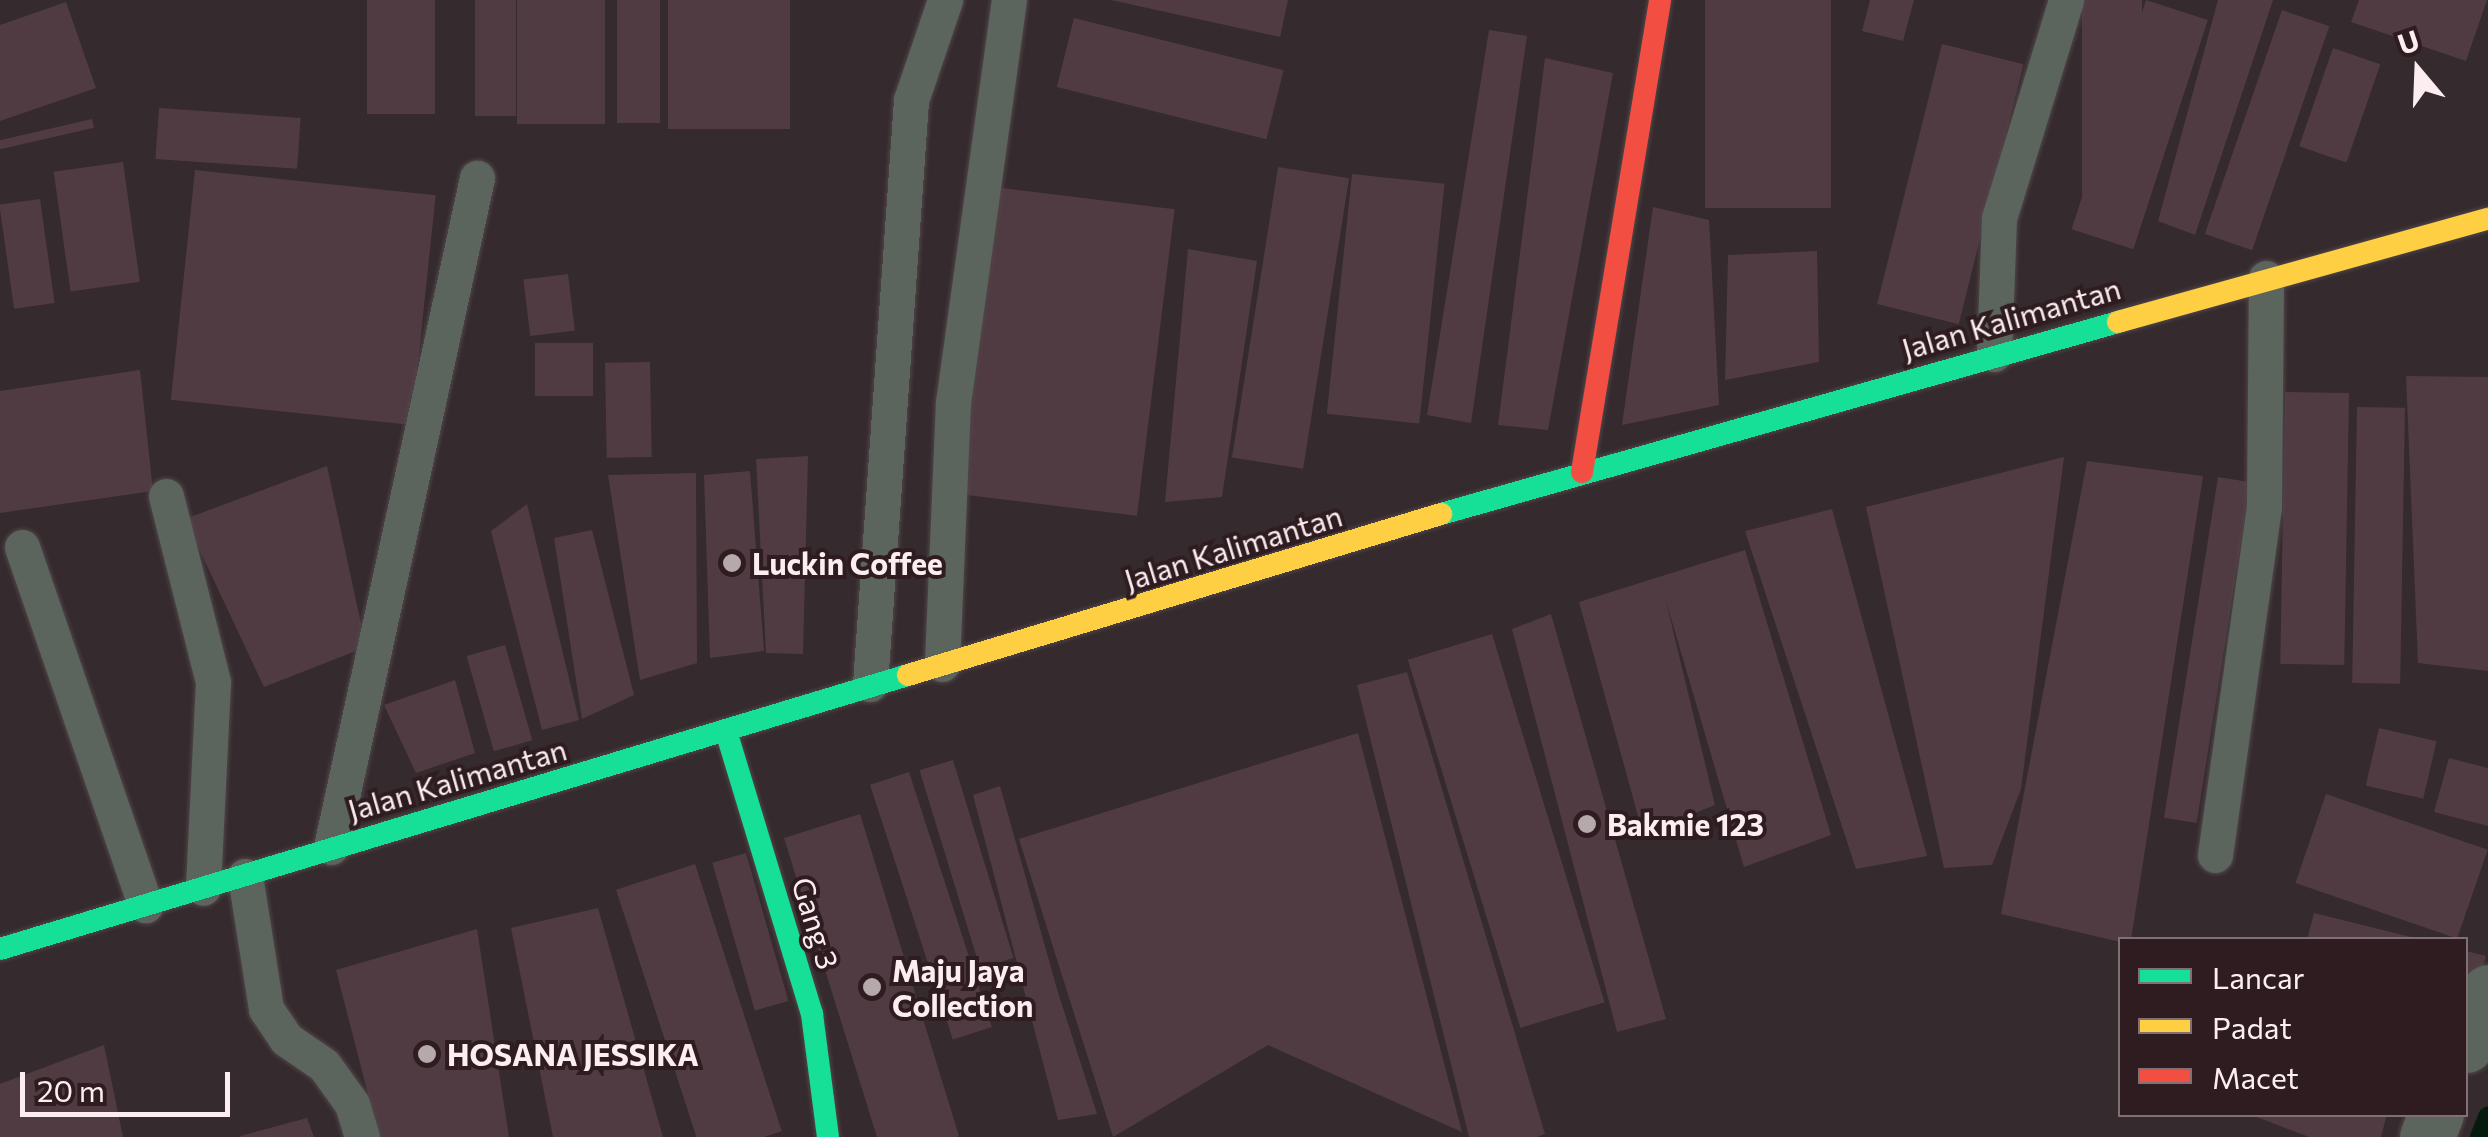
<!DOCTYPE html>
<html>
<head>
<meta charset="utf-8">
<style>
  body { margin:0 }
  #map { position:relative; width:2488px; height:1137px; overflow:hidden; background:#352a2d; font-family:Commissioner,sans-serif }
  div>[style] { position:absolute }
  .stream>* { height:20px; margin:-10px; padding:0 10px; transform-origin:10px; border-radius:10px; background:#051b0d }
  .building>* { inset:0; background:#513b42; transform-origin:0 0 }
  .roads { filter:drop-shadow(0 0 2px #504649) drop-shadow(0 0 2px #504649) }
  .lane>* { height:35px; margin:-17.5px; padding:0 17.5px; transform-origin:17.5px; border-radius:17.5px; background:#5b655e }
  .street>* { height:55px; margin:-27.5px; padding:0 27.5px; transform-origin:27.5px; border-radius:27.5px; background:#5b655e }
  .fast>* { height:22px; margin:-11px; padding:0 11px; transform-origin:11px; border-radius:11px; background:#16e098 }
  .slow>* { height:22px; margin:-11px; padding:0 11px; transform-origin:11px; border-radius:11px; background:#ffcf43 }
  .jam>* { height:22px; margin:-11px; padding:0 11px; transform-origin:11px; border-radius:11px; background:#f24e42 }
  .dots>* { width:28px; height:28px; translate:-50% -50%; box-sizing:border-box; border:5px solid #2f1c20; border-radius:50% }
  span { translate:-50% -50%; white-space:nowrap; text-align:center; line-height:1.15; -webkit-text-stroke:8px #2f1c20; paint-order:stroke }
  .street-label { font-size:30px; color:#fceef0 }
  .poi-label { font-size:30px; color:#fceef0; font-weight:700 }
  .left { translate:0 -50%; text-align:left }
  .legend { position:absolute; left:2118px; top:937px; width:350px; height:180px; box-sizing:border-box; background:#2f1c20; border:2px solid #817073; margin:0; padding:12px 18px; list-style:none; font-size:30px; color:#fceef0 }
  .legend li { display:flex; align-items:center; gap:20px; height:50px }
  .legend b { width:50px; border:2px solid #817073 }
  .north { position:absolute; left:2368px; top:20px; width:100px; height:100px; -webkit-text-stroke:8px #2f1c20; paint-order:stroke; rotate:341deg; font-size:28px; font-weight:700; line-height:40px; text-align:center; color:#fceef0 }
  .north::after { content:''; display:block; margin:auto; width:35px; height:45px; background:#fceef0; clip-path:polygon(50% 0,100% 100%,50% 72%,0 100%) }
  .scale { position:absolute; left:20px; top:1072px; width:210px; height:45px; box-sizing:border-box; border:5px solid #fceef0; border-top:0; padding-left:12px; font-size:30px; line-height:35px; white-space:nowrap; color:#fceef0; -webkit-text-stroke:8px #2f1c20; paint-order:stroke }
</style>
</head>
<body>
<div id="map">
  <div class="stream">
    <i style="left:2480px;top:1137px;width:22px;rotate:-68deg"></i>
  </div>
  <div class="building">
    <i style="left:367px;top:0;width:68px;height:114px"></i>
    <i style="left:475px;top:0;width:41px;height:116px"></i>
    <i style="left:517px;top:0;width:88px;height:124px"></i>
    <i style="left:617px;top:0;width:43px;height:123px"></i>
    <i style="left:668px;top:0;width:122px;height:129px"></i>
    <i style="clip-path:polygon(1111px 0,1288px 0,1280px 37px)"></i>
    <i style="left:1705px;top:0;width:126px;height:208px"></i>
    <i style="clip-path:polygon(1870px 0,1914px 0,1903px 41px,1862px 31px)"></i>
    <i style="left:2082px;top:0;width:60px;height:217px"></i>
    <i style="left:2146px;top:0;width:65px;height:241px;rotate:18deg"></i>
    <i style="clip-path:polygon(2218px 0,2273px 0,2195px 235px,2158px 221px)"></i>
    <i style="clip-path:polygon(2359px 0,2487px 0,2466px 61px,2351px 22px)"></i>
    <i style="clip-path:polygon(66px 2px,96px 88px,0 121px,0 25px)"></i>
    <i style="left:2282px;top:10px;width:50px;height:237px;rotate:19deg"></i>
    <i style="left:1074px;top:18px;width:216px;height:71px;rotate:14deg"></i>
    <i style="clip-path:polygon(1489px 30px,1527px 36px,1471px 423px,1427px 415px)"></i>
    <i style="left:1942px;top:44px;width:84px;height:268px;rotate:14deg"></i>
    <i style="left:2333px;top:48px;width:50px;height:104px;rotate:19deg"></i>
    <i style="clip-path:polygon(1545px 58px,1613px 73px,1548px 430px,1498px 425px)"></i>
    <i style="left:159px;top:108px;width:142px;height:51px;rotate:4deg"></i>
    <i style="left:92px;top:119px;width:9px;height:96px;rotate:77deg"></i>
    <i style="left:123px;top:162px;width:121px;height:70px;rotate:82deg"></i>
    <i style="left:1278px;top:167px;width:72px;height:294px;rotate:9deg"></i>
    <i style="left:195px;top:170px;width:242px;height:231px;rotate:6deg"></i>
    <i style="left:1352px;top:174px;width:93px;height:241px;rotate:6deg"></i>
    <i style="left:986px;top:186px;width:190px;height:309px;rotate:7deg"></i>
    <i style="left:40px;top:199px;width:105px;height:41px;rotate:82deg"></i>
    <i style="clip-path:polygon(1653px 207px,1709px 220px,1719px 405px,1622px 425px)"></i>
    <i style="clip-path:polygon(1188px 249px,1257px 261px,1222px 497px,1165px 502px)"></i>
    <i style="clip-path:polygon(1817px 251px,1819px 362px,1725px 380px,1728px 255px)"></i>
    <i style="left:568px;top:274px;width:57px;height:45px;rotate:83deg"></i>
    <i style="left:593px;top:343px;width:53px;height:58px;rotate:90deg"></i>
    <i style="left:650px;top:362px;width:95px;height:45px;rotate:89deg"></i>
    <i style="clip-path:polygon(140px 370px,153px 491px,0 513px,0 391px)"></i>
    <i style="clip-path:polygon(2406px 376px,2488px 377px,2488px 671px,2418px 663px)"></i>
    <i style="left:2285px;top:392px;width:64px;height:272px;rotate:1deg"></i>
    <i style="left:2357px;top:407px;width:48px;height:276px;rotate:1deg"></i>
    <i style="clip-path:polygon(808px 456px,803px 654px,766px 653px,756px 459px)"></i>
    <i style="clip-path:polygon(2064px 457px,2021px 789px,1992px 865px,1944px 868px,1866px 507px)"></i>
    <i style="clip-path:polygon(2087px 461px,2203px 476px,2131px 940px,2120px 942px,2001px 914px)"></i>
    <i style="clip-path:polygon(327px 466px,366px 647px,264px 687px,185px 519px)"></i>
    <i style="clip-path:polygon(750px 471px,764px 651px,710px 658px,704px 475px)"></i>
    <i style="clip-path:polygon(696px 473px,697px 663px,640px 680px,608px 475px)"></i>
    <i style="left:2218px;top:477px;width:33px;height:345px;rotate:9deg"></i>
    <i style="clip-path:polygon(527px 504px,579px 720px,542px 730px,491px 531px)"></i>
    <i style="clip-path:polygon(1832px 509px,1927px 856px,1856px 869px,1745px 531px)"></i>
    <i style="clip-path:polygon(592px 530px,634px 695px,582px 719px,554px 538px)"></i>
    <i style="clip-path:polygon(1745px 550px,1831px 835px,1744px 867px,1666px 601px,1715px 805px,1643px 834px,1579px 602px)"></i>
    <i style="clip-path:polygon(1551px 614px,1666px 1019px,1617px 1032px,1512px 629px)"></i>
    <i style="left:1492px;top:634px;width:385px;height:88px;rotate:73deg"></i>
    <i style="left:505px;top:645px;width:99px;height:40px;rotate:74deg"></i>
    <i style="clip-path:polygon(1407px 672px,1545px 1134px,1537px 1137px,1469px 1137px,1357px 685px)"></i>
    <i style="clip-path:polygon(455px 680px,475px 753px,416px 773px,384px 705px)"></i>
    <i style="left:2379px;top:728px;width:59px;height:59px;rotate:13deg"></i>
    <i style="clip-path:polygon(1358px 733px,1462px 1132px,1268px 1045px,1113px 1137px,1019px 839px)"></i>
    <i style="clip-path:polygon(2449px 758px,2488px 768px,2488px 826px,2434px 812px)"></i>
    <i style="left:953px;top:760px;width:207px;height:35px;rotate:73deg"></i>
    <i style="left:909px;top:772px;width:268px;height:41px;rotate:72deg"></i>
    <i style="clip-path:polygon(1000px 786px,1057px 989px,1097px 1114px,1058px 1120px,973px 795px)"></i>
    <i style="left:2326px;top:794px;width:171px;height:94px;rotate:19deg"></i>
    <i style="clip-path:polygon(860px 814px,959px 1136px,957px 1137px,877px 1137px,784px 838px)"></i>
    <i style="left:746px;top:853px;width:154px;height:35px;rotate:74deg"></i>
    <i style="left:695px;top:864px;width:281px;height:83px;rotate:72deg"></i>
    <i style="clip-path:polygon(598px 908px,663px 1137px,553px 1137px,511px 928px)"></i>
    <i style="clip-path:polygon(2314px 913px,2415px 938px,2414px 940px,2307px 940px)"></i>
    <i style="clip-path:polygon(477px 929px,509px 1137px,379px 1137px,336px 970px)"></i>
    <i style="clip-path:polygon(2466px 951px,2486px 956px,2467px 1030px,2466px 1030px)"></i>
    <i style="clip-path:polygon(104px 1045px,123px 1137px,0 1137px,0 1084px)"></i>
    <i style="clip-path:polygon(2249px 1114px,2387px 1114px,2381px 1137px,2309px 1137px)"></i>
    <i style="clip-path:polygon(307px 1118px,314px 1137px,240px 1137px,240px 1136px)"></i>
  </div>
  <div class="roads">
    <div class="lane">
      <i style="left:1994px;top:354px;width:136px;rotate:-87.9deg"></i>
      <i style="left:1999px;top:218px;width:228px;rotate:-72.9deg"></i>
      <i style="left:166px;top:496px;width:192px;rotate:75.8deg"></i>
      <i style="left:213px;top:682px;width:206px;rotate:92.8deg"></i>
      <i style="left:22px;top:547px;width:379px;rotate:71deg"></i>
      <i style="left:942px;top:664px;width:261px;rotate:-87.6deg"></i>
      <i style="left:953px;top:403px;width:407px;rotate:-82.1deg"></i>
      <i style="left:870px;top:684px;width:585px;rotate:-85.98deg"></i>
      <i style="left:911px;top:100px;width:106px;rotate:-71.2deg"></i>
      <i style="left:331px;top:847px;width:685px;rotate:-77.69deg"></i>
      <i style="left:2215px;top:855px;width:351px;rotate:-82deg"></i>
      <i style="left:2264px;top:507px;width:229px;rotate:-89.5deg"></i>
      <i style="left:245px;top:876px;width:135px;rotate:81deg"></i>
      <i style="left:266px;top:1009px;width:36px;rotate:56deg"></i>
      <i style="left:286px;top:1039px;width:46px;rotate:34.4deg"></i>
      <i style="left:324px;top:1065px;width:48px;rotate:54.3deg"></i>
      <i style="left:352px;top:1104px;width:34px;rotate:73deg"></i>
    </div>
    <div class="street">
      <i style="left:2466px;top:1045px;width:57px;rotate:-67.5deg"></i>
      <i style="left:2427px;top:1137px;width:25px;rotate:-69deg"></i>
    </div>
    <div class="fast">
      <i style="left:1441px;top:514px;width:704px;rotate:-15.83deg"></i>
      <i style="left:726px;top:731px;width:296px;rotate:73.1deg"></i>
      <i style="left:812px;top:1014px;width:124px;rotate:82.6deg"></i>
      <i style="left:0;top:949px;width:948px;rotate:-16.79deg"></i>
    </div>
    <div class="slow">
      <i style="left:2118px;top:322px;width:384px;rotate:-15.6deg"></i>
      <i style="left:908px;top:675px;width:557px;rotate:-16.81deg"></i>
    </div>
    <div class="jam">
      <i style="left:1582px;top:472px;width:478px;rotate:-80.6deg"></i>
    </div>
  </div>
  <div class="dots">
    <i style="left:732px;top:563px;background:#b6a9ac"></i>
    <i style="left:1587px;top:824px;background:#b6a9ac"></i>
    <i style="left:872px;top:987px;background:#b6a9ac"></i>
    <i style="left:427px;top:1054px;background:#b6a9ac"></i>
  </div>
  <div class="street-label">
    <span style="left:2011px;top:318px;rotate:-16deg">Jalan Kalimantan</span>
    <span style="left:1233px;top:547px;rotate:-17deg">Jalan Kalimantan</span>
    <span style="left:457px;top:779px;rotate:-16deg">Jalan Kalimantan</span>
    <span style="left:816px;top:923px;rotate:73deg">Gang 3</span>
  </div>
  <div class="poi-label">
    <span class="left" style="left:752px;top:563px">Luckin Coffee</span>
    <span class="left" style="left:1607px;top:824px">Bakmie 123</span>
    <span class="left" style="left:892px;top:987px">Maju Jaya<br>Collection</span>
    <span class="left" style="left:447px;top:1054px">HOSANA JESSIKA</span>
  </div>
  <ul class="legend">
  <li><b style="height:12px;background:#16e098"></b>Lancar</li>
  <li><b style="height:12px;background:#ffcf43"></b>Padat</li>
  <li><b style="height:12px;background:#f24e42"></b>Macet</li>
  </ul>
  <div class="north">U</div>
  <div class="scale">20 m</div>
</div>
</body>
</html>
